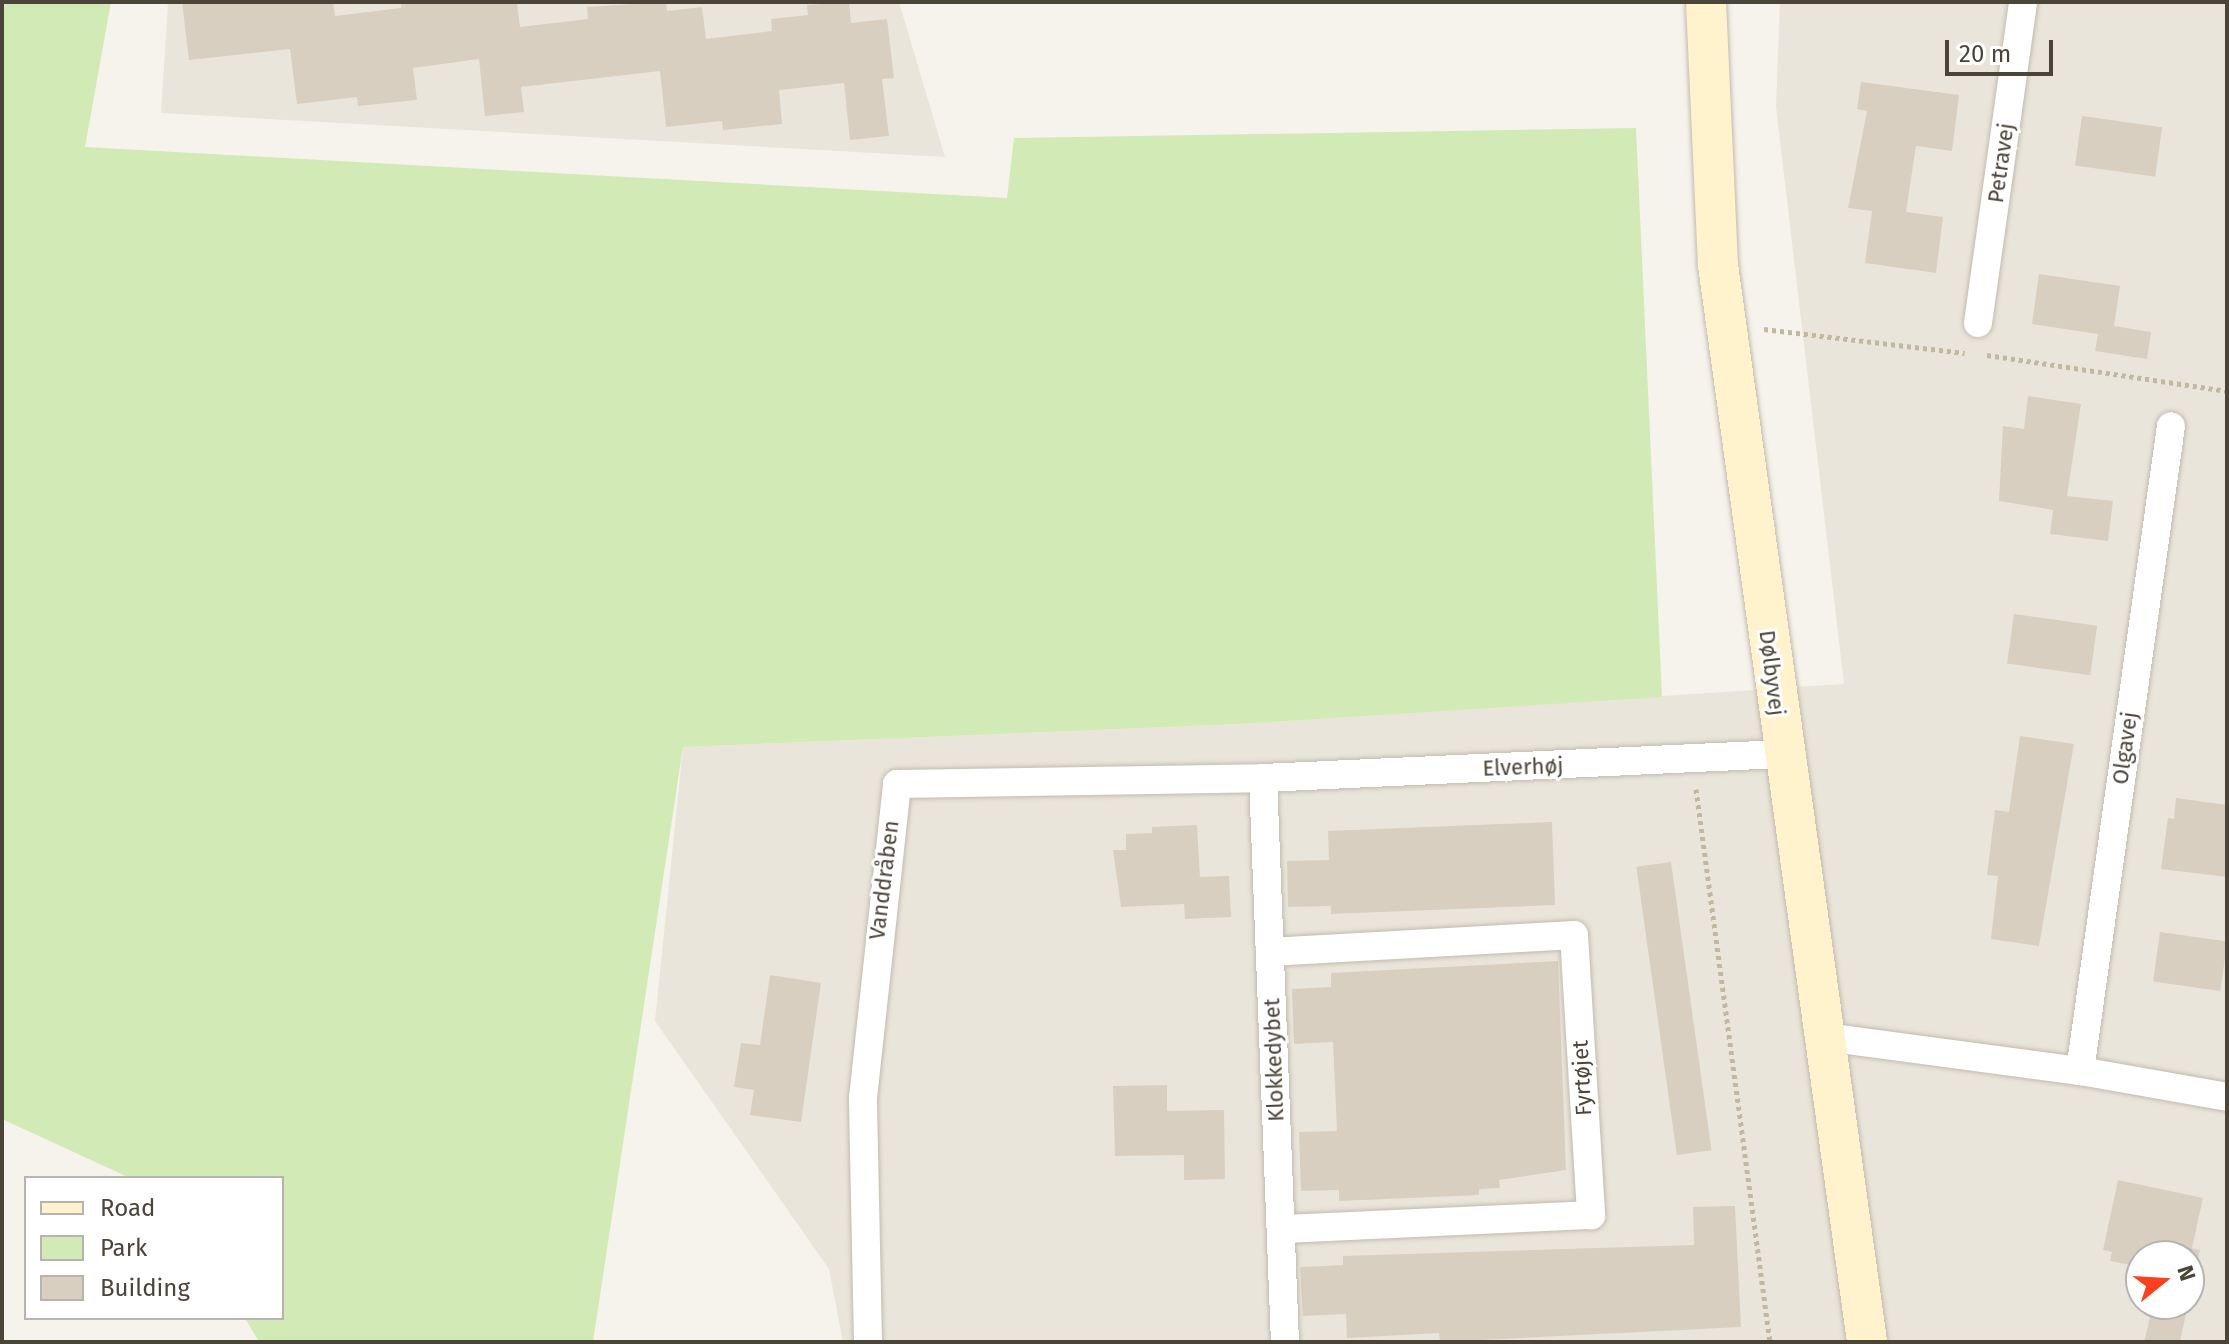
<!DOCTYPE html>
<html>
<head>
<meta charset="utf-8">
<style>
  body { margin:0 }
  #map { position:relative; width:2229px; height:1344px; overflow:hidden; background:#f6f3ec; font-family:"Fira Sans",sans-serif }
  div>[style] { position:absolute }
  .residential>* { inset:0; background:#eae5da }
  .green>* { inset:0; background:#d2eab5 }
  .building>* { inset:0; background:#d8cfc1; transform-origin:0 0 }
  .path>* { height:5px; margin-top:-2.5px; transform-origin:0; background:repeating-linear-gradient(90deg,#c4b79f 0 4px,transparent 0 8px) }
  .roads { filter:drop-shadow(0 0 2px #c2bbae) drop-shadow(0 0 2px #c2bbae) }
  .street>* { height:28px; margin:-14px; padding:0 14px; transform-origin:14px; border-radius:14px; background:#fff }
  .secondary>* { height:40px; margin:-20px; padding:0 20px; transform-origin:20px; border-radius:20px; background:#fff3cd }
  span { translate:-50% -50%; white-space:nowrap; text-align:center; line-height:1.15; -webkit-text-stroke:6px #fff; paint-order:stroke }
  .street-label { font-size:22px; color:#4b4439 }
  .frame { position:absolute; inset:0; border:4px solid #4b4439; pointer-events:none }
  .legend { position:absolute; left:24px; top:1176px; width:260px; height:144px; box-sizing:border-box; background:#fff; border:2px solid #b7b4b0; margin:0; padding:10px 14px; list-style:none; font-size:24px; color:#4b4439 }
  .legend li { display:flex; align-items:center; gap:16px; height:40px }
  .legend b { width:40px; border:2px solid #b7b4b0 }
  .north { position:absolute; left:2125px; top:1240px; width:80px; height:80px; box-sizing:border-box; background:#fff; border:2px solid #b7b4b0; border-radius:50%; rotate:72deg; font-size:22px; font-weight:700; line-height:32px; text-align:center; color:#4b4439 }
  .north::after { content:''; display:block; margin:auto; width:28px; height:36px; background:#fc3f1d; clip-path:polygon(50% 0,100% 100%,50% 72%,0 100%) }
  .scale { position:absolute; left:1945px; top:40px; width:108px; height:36px; box-sizing:border-box; border:4px solid #4b4439; border-top:0; padding-left:10px; font-size:24px; line-height:28px; white-space:nowrap; color:#4b4439; -webkit-text-stroke:6px #fff; paint-order:stroke }
</style>
</head>
<body>
<div id="map">
  <div class="residential">
    <i style="clip-path:polygon(168px 2px,899px 2px,945px 157px,161px 113px)"></i>
    <i style="clip-path:polygon(evenodd,1780px 2px,2227px 2px,2227px 1342px,843px 1342px,829px 1269px,655px 1021px,683px 747px,1240px 724px,1844px 684px,1776px 107px,1780px 2px,2141px 1256px,2189px 1256px,2189px 1304px,2141px 1304px,2141px 1256px)"></i>
  </div>
  <div class="green">
    <i style="clip-path:polygon(2px 2px,111px 2px,85px 147px,1007px 198px,1014px 138px,1636px 128px,1662px 697px,1240px 724px,683px 747px,593px 1342px,259px 1342px,245px 1318px,282px 1318px,282px 1178px,130px 1178px,2px 1119px)"></i>
  </div>
  <div class="building">
    <i style="clip-path:polygon(182px 2px,333px 2px,335px 16px,401px 8px,401px 2px,517px 2px,520px 27px,588px 19px,587px 7px,666px 2px,667px 11px,702px 7px,706px 39px,772px 31px,771px 19px,808px 15px,807px 5px,849px 2px,851px 23px,887px 19px,894px 78px,882px 79px,889px 136px,850px 140px,844px 83px,779px 90px,782px 124px,723px 130px,722px 121px,666px 127px,660px 71px,521px 87px,524px 112px,485px 116px,479px 59px,413px 68px,417px 100px,358px 106px,357px 97px,297px 104px,290px 49px,189px 60px)"></i>
    <i style="clip-path:polygon(1861px 82px,1959px 95px,1952px 151px,1916px 146px,1906px 212px,1943px 217px,1936px 273px,1865px 263px,1872px 211px,1848px 208px,1867px 111px,1857px 109px)"></i>
    <i style="left:2082px;top:116px;width:81px;height:50px;rotate:8deg"></i>
    <i style="clip-path:polygon(2039px 274px,2120px 286px,2114px 326px,2151px 332px,2147px 359px,2095px 351px,2098px 334px,2032px 324px)"></i>
    <i style="clip-path:polygon(2028px 396px,2081px 404px,2067px 496px,2113px 501px,2108px 541px,2050px 534px,2053px 510px,1999px 501px,2003px 426px,2024px 429px)"></i>
    <i style="left:2014px;top:614px;width:84px;height:50px;rotate:8deg"></i>
    <i style="clip-path:polygon(2020px 736px,2074px 744px,2039px 946px,1991px 939px,1998px 876px,1987px 875px,1995px 810px,2009px 812px)"></i>
    <i style="clip-path:polygon(2176px 798px,2227px 805px,2227px 877px,2161px 869px,2168px 818px,2174px 819px)"></i>
    <i style="clip-path:polygon(1552px 822px,1555px 905px,1331px 914px,1331px 906px,1288px 907px,1287px 861px,1329px 860px,1328px 831px)"></i>
    <i style="clip-path:polygon(1197px 825px,1200px 877px,1229px 876px,1231px 917px,1185px 919px,1184px 904px,1121px 907px,1113px 850px,1126px 850px,1126px 834px,1152px 833px,1152px 827px)"></i>
    <i style="left:1671px;top:862px;width:291px;height:35px;rotate:82deg"></i>
    <i style="left:2160px;top:932px;width:68px;height:50px;rotate:8deg"></i>
    <i style="clip-path:polygon(1558px 961px,1566px 1170px,1499px 1180px,1500px 1188px,1479px 1189px,1479px 1195px,1339px 1201px,1339px 1190px,1301px 1191px,1299px 1132px,1337px 1131px,1333px 1042px,1294px 1044px,1292px 989px,1331px 987px,1331px 973px)"></i>
    <i style="clip-path:polygon(770px 975px,821px 983px,801px 1122px,750px 1115px,754px 1090px,734px 1087px,741px 1043px,760px 1045px)"></i>
    <i style="clip-path:polygon(1167px 1085px,1167px 1111px,1224px 1110px,1225px 1179px,1184px 1180px,1184px 1155px,1115px 1156px,1113px 1086px)"></i>
    <i style="clip-path:polygon(2118px 1180px,2203px 1198px,2192px 1248px,2200px 1250px,2189px 1301px,2189px 1256px,2141px 1256px,2141px 1267px,2110px 1261px,2112px 1252px,2103px 1250px)"></i>
    <i style="clip-path:polygon(1735px 1206px,1741px 1327px,1440px 1342px,1439px 1333px,1347px 1338px,1346px 1314px,1303px 1316px,1300px 1267px,1343px 1265px,1343px 1256px,1694px 1245px,1693px 1207px)"></i>
    <i style="clip-path:polygon(2153px 1304px,2188px 1304px,2180px 1342px,2144px 1342px)"></i>
  </div>
  <div class="path">
    <i style="left:1764px;top:329px;width:202px;rotate:6.8deg"></i>
    <i style="left:1987px;top:355px;width:243px;rotate:8.5deg"></i>
    <i style="left:1696px;top:789px;width:558px;rotate:82.38deg"></i>
  </div>
  <div class="roads">
    <div class="street">
      <i style="left:1978px;top:323px;width:324px;rotate:-82deg"></i>
      <i style="left:1263px;top:778px;width:564px;rotate:87.77deg"></i>
      <i style="left:1270px;top:952px;width:304px;rotate:-3.2deg"></i>
      <i style="left:1574px;top:935px;width:281px;rotate:86.5deg"></i>
      <i style="left:1591px;top:1215px;width:310px;rotate:177.4deg"></i>
      <i style="left:1825px;top:1037px;width:257px;rotate:7.6deg"></i>
      <i style="left:2080px;top:1071px;width:149px;rotate:10deg"></i>
      <i style="left:2080px;top:1071px;width:651px;rotate:-81.97deg"></i>
      <i style="left:868px;top:1342px;width:244px;rotate:-91.2deg"></i>
      <i style="left:863px;top:1098px;width:316px;rotate:-83.8deg"></i>
      <i style="left:897px;top:784px;width:366px;rotate:-0.9deg"></i>
      <i style="left:1263px;top:778px;width:520px;rotate:-2.65deg"></i>
    </div>
    <div class="secondary">
      <i style="left:1706px;top:2px;width:263px;rotate:87.4deg"></i>
      <i style="left:1718px;top:265px;width:1087px;rotate:82.12deg"></i>
    </div>
  </div>
  <div class="street-label">
    <span style="left:2001px;top:163px;rotate:-82deg">Petravej</span>
    <span style="left:1772px;top:673px;rotate:83deg">Dølbyvej</span>
    <span style="left:2125px;top:748px;rotate:-82deg">Olgavej</span>
    <span style="left:1523px;top:767px;rotate:-2deg">Elverhøj</span>
    <span style="left:884px;top:880px;rotate:-83deg">Vanddråben</span>
    <span style="left:1274px;top:1060px;rotate:-92deg">Klokkedybet</span>
    <span style="left:1582px;top:1078px;rotate:-93deg">Fyrtøjet</span>
  </div>
  <div class="frame"></div>
  <ul class="legend">
  <li><b style="height:10px;background:#fff3cd"></b>Road</li>
  <li><b style="height:22px;background:#d2eab5"></b>Park</li>
  <li><b style="height:22px;background:#d8cfc1"></b>Building</li>
  </ul>
  <div class="north">N</div>
  <div class="scale">20 m</div>
</div>
</body>
</html>
